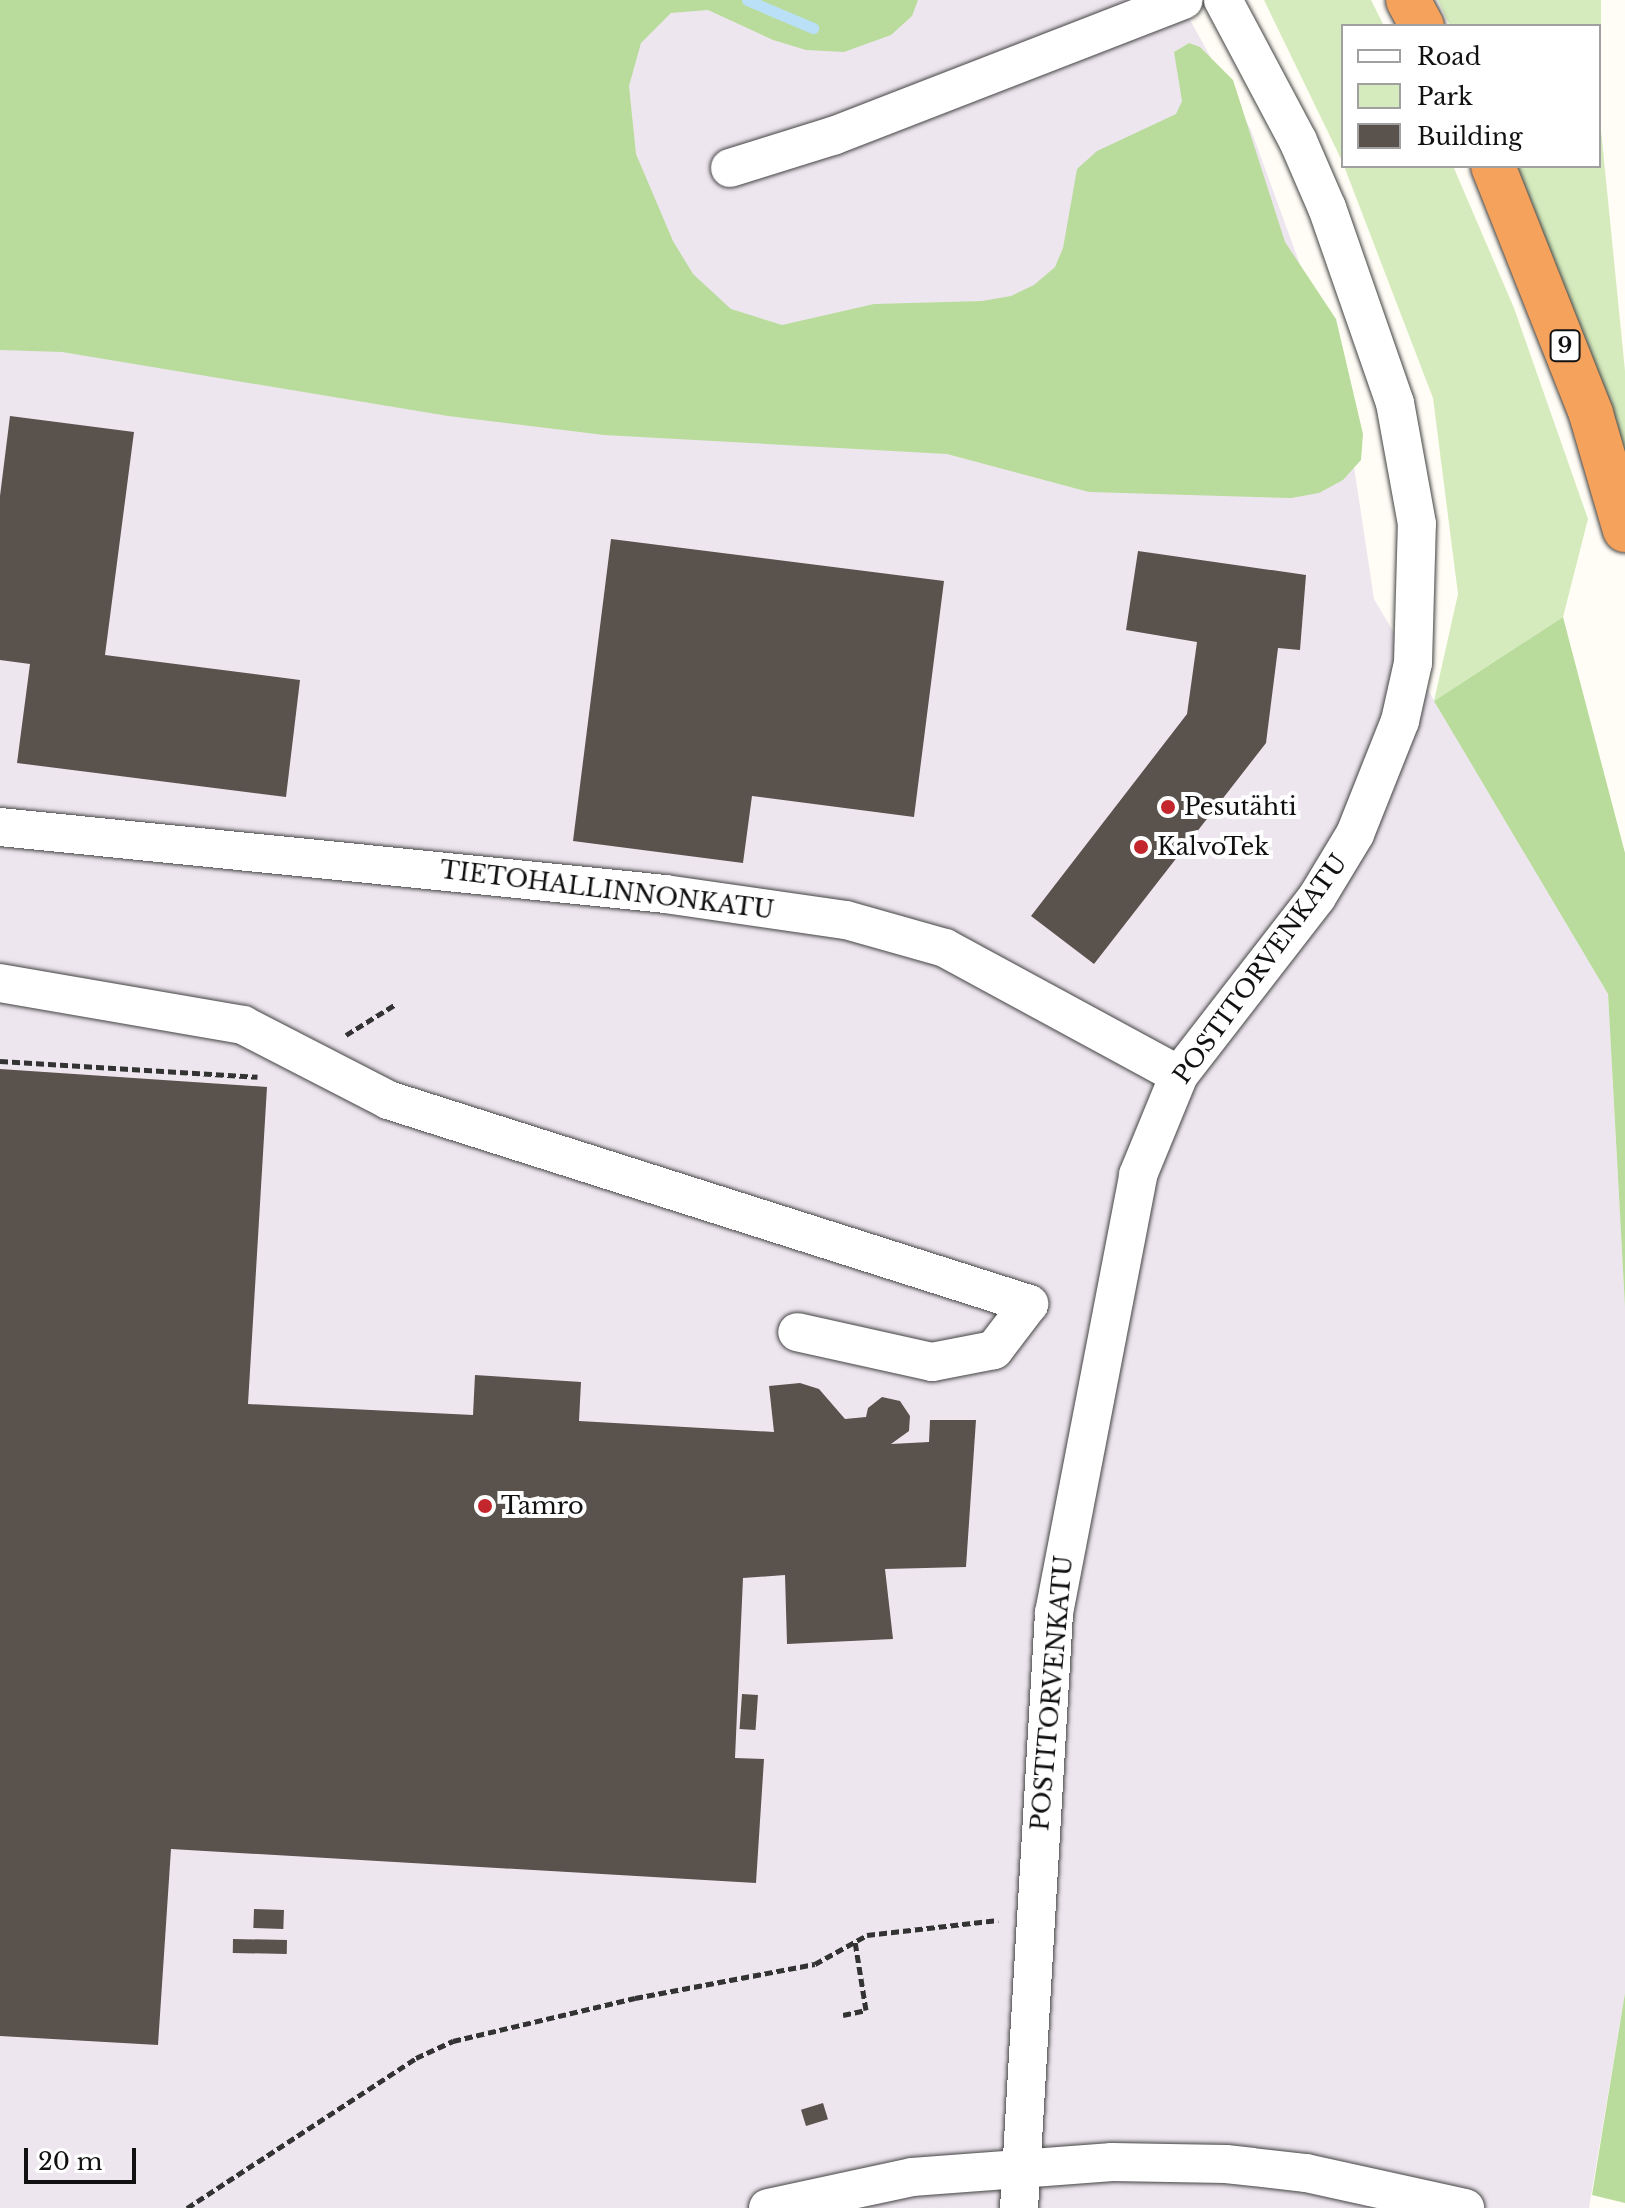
<!DOCTYPE html>
<html>
<head>
<meta charset="utf-8">
<style>
  body { margin:0 }
  #map { position:relative; width:1625px; height:2208px; overflow:hidden; background:#fffdf5; font-family:"Libre Baskerville",serif }
  div>[style] { position:absolute }
  .industrial>* { inset:0; background:#eee6ef }
  .green>* { inset:0; background:#d5ebbd }
  .forest>* { inset:0; background:#b9dc9c }
  .stream>* { height:11px; margin:-5.5px; padding:0 5.5px; transform-origin:5.5px; border-radius:5.5px; background:#b9e0f7 }
  .building>* { inset:0; background:#5a524d; transform-origin:0 0 }
  .path>* { height:5px; margin-top:-2.5px; transform-origin:0; background:repeating-linear-gradient(90deg,#333 0 8px,transparent 0 12px) }
  .roads { filter:drop-shadow(0 0 2px #444) drop-shadow(0 0 2px #444) }
  .minor>* { height:38px; margin:-19px; padding:0 19px; transform-origin:19px; border-radius:19px; background:#fff }
  .highway>* { height:44px; margin:-22px; padding:0 22px; transform-origin:22px; border-radius:22px; background:#f5a25d }
  .dots>* { width:22px; height:22px; translate:-50% -50%; box-sizing:border-box; border:4px solid #fff; border-radius:50% }
  span { translate:-50% -50%; white-space:nowrap; text-align:center; line-height:1.15; -webkit-text-stroke:8px #fff; paint-order:stroke }
  .shield-label span { padding:2px 6px; background:#fff; border:2px solid; border-radius:6px; -webkit-text-stroke-width:0 }
  .shield-label { font-size:22px; color:#111; font-weight:700 }
  .poi-label { font-size:24px; color:#111 }
  .left { translate:0 -50%; text-align:left }
  .street-label { font-size:24px; color:#111 }
  .legend { position:absolute; left:1341px; top:24px; width:260px; height:144px; box-sizing:border-box; background:#fff; border:2px solid #a0a0a0; margin:0; padding:10px 14px; list-style:none; font-size:24px; color:#111 }
  .legend li { display:flex; align-items:center; gap:16px; height:40px }
  .legend b { width:40px; border:2px solid #a0a0a0 }
  .scale { position:absolute; left:24px; top:2148px; width:112px; height:36px; box-sizing:border-box; border:4px solid #111; border-top:0; padding-left:10px; font-size:24px; line-height:28px; white-space:nowrap; color:#111; -webkit-text-stroke:6px #fff; paint-order:stroke }
</style>
</head>
<body>
<div id="map">
  <div class="industrial">
    <i style="clip-path:polygon(0 0,1179px 0,1251px 130px,1340px 374px,1374px 599px,1608px 994px,1625px 1307px,1625px 1993px,1589px 2208px,0 2208px)"></i>
  </div>
  <div class="green">
    <i style="clip-path:polygon(1264px 0,1371px 0,1384px 26px,1343px 26px,1343px 163px)"></i>
    <i style="clip-path:polygon(1438px 0,1601px 0,1601px 130px,1625px 371px,1625px 461px,1598px 373px,1517px 166px,1599px 166px,1599px 26px,1450px 26px)"></i>
    <i style="clip-path:polygon(1344px 166px,1453px 166px,1514px 308px,1588px 519px,1563px 617px,1434px 701px,1458px 594px,1433px 398px)"></i>
  </div>
  <div class="forest">
    <i style="clip-path:polygon(0 0,918px 0,912px 16px,891px 35px,844px 52px,806px 50px,773px 40px,708px 10px,671px 13px,641px 43px,629px 86px,636px 154px,673px 241px,693px 274px,731px 309px,782px 325px,874px 304px,982px 301px,1011px 296px,1034px 285px,1055px 267px,1063px 248px,1077px 169px,1097px 151px,1176px 114px,1182px 101px,1174px 52px,1189px 43px,1200px 47px,1233px 80px,1285px 242px,1336px 319px,1363px 434px,1361px 460px,1343px 480px,1319px 493px,1291px 498px,1089px 492px,947px 454px,604px 435px,448px 416px,62px 352px,0 350px)"></i>
    <i style="clip-path:polygon(1563px 617px,1625px 853px,1625px 1307px,1608px 994px,1434px 701px)"></i>
    <i style="clip-path:polygon(1625px 1993px,1625px 2203px,1592px 2195px)"></i>
  </div>
  <div class="stream">
    <i style="left:747px;top:0;width:72px;rotate:23deg"></i>
  </div>
  <div class="building">
    <i style="clip-path:polygon(10px 416px,134px 432px,105px 655px,300px 680px,286px 797px,17px 763px,30px 664px,0 660px,0 496px)"></i>
    <i style="clip-path:polygon(611px 539px,944px 581px,914px 817px,752px 796px,743px 863px,573px 841px)"></i>
    <i style="clip-path:polygon(1138px 551px,1306px 575px,1300px 650px,1278px 648px,1266px 743px,1094px 964px,1031px 916px,1187px 714px,1197px 642px,1126px 630px)"></i>
    <i style="clip-path:polygon(0 1069px,267px 1087px,248px 1404px,473px 1415px,475px 1375px,581px 1382px,579px 1421px,774px 1432px,769px 1386px,800px 1383px,819px 1389px,845px 1419px,866px 1417px,868px 1408px,882px 1397px,900px 1401px,910px 1416px,909px 1431px,891px 1444px,929px 1442px,930px 1420px,976px 1420px,966px 1567px,885px 1569px,893px 1639px,787px 1644px,785px 1575px,743px 1578px,735px 1758px,764px 1759px,756px 1883px,171px 1849px,158px 2045px,0 2036px)"></i>
    <i style="left:742px;top:1694px;width:16px;height:35px;rotate:4deg"></i>
    <i style="left:254px;top:1909px;width:30px;height:19px;rotate:2deg"></i>
    <i style="left:233px;top:1939px;width:54px;height:14px;rotate:1deg"></i>
    <i style="left:823px;top:2103px;width:17px;height:23px;rotate:73deg"></i>
  </div>
  <div class="path">
    <i style="left:346px;top:1035px;width:59px;rotate:-31.8deg"></i>
    <i style="left:0;top:1061px;width:258px;rotate:3.5deg"></i>
    <i style="left:843px;top:2015px;width:24px;rotate:-12deg"></i>
    <i style="left:866px;top:2010px;width:70px;rotate:-99.1deg"></i>
    <i style="left:187px;top:2208px;width:274px;rotate:-33.2deg"></i>
    <i style="left:416px;top:2058px;width:41px;rotate:-24.7deg"></i>
    <i style="left:453px;top:2041px;width:187px;rotate:-13.3deg"></i>
    <i style="left:635px;top:1998px;width:183px;rotate:-10.7deg"></i>
    <i style="left:815px;top:1964px;width:60px;rotate:-29.1deg"></i>
    <i style="left:867px;top:1935px;width:132px;rotate:-6.5deg"></i>
  </div>
  <div class="roads">
    <div class="minor">
      <i style="left:730px;top:168px;width:108px;rotate:-17.3deg"></i>
      <i style="left:833px;top:136px;width:376px;rotate:-21.2deg"></i>
      <i style="left:0;top:827px;width:668px;rotate:5.75deg"></i>
      <i style="left:665px;top:894px;width:183px;rotate:8.2deg"></i>
      <i style="left:846px;top:920px;width:103px;rotate:15.8deg"></i>
      <i style="left:945px;top:948px;width:266px;rotate:28.5deg"></i>
      <i style="left:0;top:983px;width:247px;rotate:9.8deg"></i>
      <i style="left:243px;top:1025px;width:163px;rotate:27.3deg"></i>
      <i style="left:388px;top:1100px;width:673px;rotate:17.65deg"></i>
      <i style="left:1029px;top:1304px;width:58px;rotate:127.3deg"></i>
      <i style="left:994px;top:1350px;width:63px;rotate:169deg"></i>
      <i style="left:932px;top:1362px;width:138px;rotate:-167.5deg"></i>
      <i style="left:768px;top:2208px;width:147px;rotate:-12.1deg"></i>
      <i style="left:912px;top:2177px;width:201px;rotate:-4.3deg"></i>
      <i style="left:1112px;top:2162px;width:114px;rotate:1deg"></i>
      <i style="left:1226px;top:2164px;width:81px;rotate:6.4deg"></i>
      <i style="left:1306px;top:2173px;width:163px;rotate:12.4deg"></i>
      <i style="left:1019px;top:2208px;width:596px;rotate:-86.63deg"></i>
      <i style="left:1054px;top:1613px;width:446px;rotate:-79.1deg"></i>
      <i style="left:1138px;top:1175px;width:108px;rotate:-67.7deg"></i>
      <i style="left:1179px;top:1075px;width:225px;rotate:-52.2deg"></i>
      <i style="left:1317px;top:897px;width:74px;rotate:-58.9deg"></i>
      <i style="left:1355px;top:834px;width:122px;rotate:-68.3deg"></i>
      <i style="left:1400px;top:721px;width:59px;rotate:-77.4deg"></i>
      <i style="left:1413px;top:663px;width:139px;rotate:-88.4deg"></i>
      <i style="left:1417px;top:524px;width:123px;rotate:-100.3deg"></i>
      <i style="left:1395px;top:403px;width:207px;rotate:-109.2deg"></i>
      <i style="left:1327px;top:208px;width:73px;rotate:-113.4deg"></i>
      <i style="left:1298px;top:141px;width:160px;rotate:-118deg"></i>
    </div>
    <div class="highway">
      <i style="left:1408px;top:0;width:30px;rotate:62deg"></i>
      <i style="left:1493px;top:166px;width:267px;rotate:68.4deg"></i>
      <i style="left:1591px;top:414px;width:121px;rotate:73.7deg"></i>
    </div>
  </div>
  <div class="dots">
    <i style="left:1168px;top:807px;background:#c4262e"></i>
    <i style="left:1141px;top:847px;background:#c4262e"></i>
    <i style="left:485px;top:1506px;background:#c4262e"></i>
  </div>
  <div class="shield-label">
    <span style="left:1565px;top:346px">9</span>
  </div>
  <div class="poi-label">
    <span class="left" style="left:1184px;top:807px">Pesutähti</span>
    <span class="left" style="left:1157px;top:847px">KalvoTek</span>
    <span class="left" style="left:501px;top:1506px">Tamro</span>
  </div>
  <div class="street-label">
    <span style="left:607px;top:890px;rotate:7deg">TIETOHALLINNONKATU</span>
    <span style="left:1260px;top:969px;rotate:-54deg">POSTITORVENKATU</span>
    <span style="left:1052px;top:1693px;rotate:-85deg">POSTITORVENKATU</span>
  </div>
  <ul class="legend">
  <li><b style="height:10px;background:#fff"></b>Road</li>
  <li><b style="height:22px;background:#d5ebbd"></b>Park</li>
  <li><b style="height:22px;background:#5a524d"></b>Building</li>
  </ul>
  <div class="scale">20 m</div>
</div>
</body>
</html>
